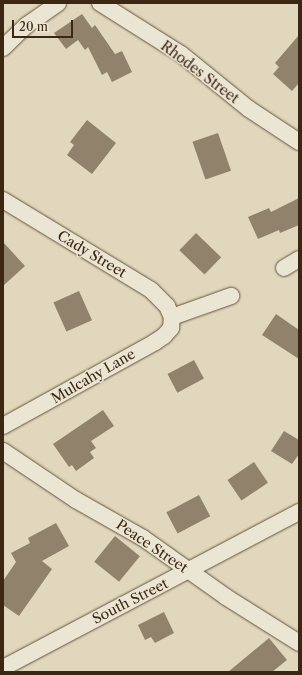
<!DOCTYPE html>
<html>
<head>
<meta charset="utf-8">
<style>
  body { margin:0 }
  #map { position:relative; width:302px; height:675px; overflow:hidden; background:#e0d7bc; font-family:"Libre Caslon Text",serif }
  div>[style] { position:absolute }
  .building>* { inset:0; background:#91836b; transform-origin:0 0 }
  .roads { filter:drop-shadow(0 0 1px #65533d) drop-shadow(0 0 1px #65533d) }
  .minor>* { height:16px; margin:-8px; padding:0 8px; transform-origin:8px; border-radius:8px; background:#ebe5d3 }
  span { translate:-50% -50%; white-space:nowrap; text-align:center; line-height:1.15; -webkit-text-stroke:3px #ebe5d3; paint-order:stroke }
  .street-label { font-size:14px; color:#3c2713 }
  .frame { position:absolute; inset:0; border:4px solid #3c2713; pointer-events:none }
  .scale { position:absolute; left:12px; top:20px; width:61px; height:18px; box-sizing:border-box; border:2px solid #3c2713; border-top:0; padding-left:5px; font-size:12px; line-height:14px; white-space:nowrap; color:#3c2713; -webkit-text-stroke:3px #ebe5d3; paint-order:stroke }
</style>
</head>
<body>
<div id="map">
  <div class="building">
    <i style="clip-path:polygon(82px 14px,92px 28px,95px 25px,115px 54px,122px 51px,132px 72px,112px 82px,107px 72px,102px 75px,88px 47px,85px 50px,78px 40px,66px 49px,54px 33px)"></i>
    <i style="clip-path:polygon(299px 35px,299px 83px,292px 91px,273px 74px,279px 67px,275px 63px)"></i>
    <i style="clip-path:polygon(87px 120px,116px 143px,92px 174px,67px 155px,74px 145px,70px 142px)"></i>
    <i style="left:218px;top:133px;width:40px;height:27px;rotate:71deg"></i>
    <i style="clip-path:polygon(299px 198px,299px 225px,280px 233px,279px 230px,258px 239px,248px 217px,269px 208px,271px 212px)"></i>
    <i style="left:196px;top:233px;width:35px;height:24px;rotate:44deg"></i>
    <i style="clip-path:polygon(3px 242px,25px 266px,3px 286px)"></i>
    <i style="left:79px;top:291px;width:32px;height:28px;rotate:66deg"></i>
    <i style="clip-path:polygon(276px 314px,299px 330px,299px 359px,262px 335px)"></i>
    <i style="left:194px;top:360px;width:21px;height:30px;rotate:62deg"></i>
    <i style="clip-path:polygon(103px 410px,114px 426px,91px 441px,96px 448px,90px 452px,94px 458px,76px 471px,72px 465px,69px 467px,53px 444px)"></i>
    <i style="clip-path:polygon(284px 431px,299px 440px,299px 454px,292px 464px,271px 451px)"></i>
    <i style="left:254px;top:462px;width:25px;height:32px;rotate:56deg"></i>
    <i style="left:199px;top:495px;width:24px;height:37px;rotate:62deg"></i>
    <i style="clip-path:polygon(56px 523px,69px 546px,42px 561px,52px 569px,19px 616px,3px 605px,3px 581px,16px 562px,11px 553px,30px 543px,28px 538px)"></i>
    <i style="left:115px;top:536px;width:32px;height:33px;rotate:39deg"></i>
    <i style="clip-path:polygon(164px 612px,174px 633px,155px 643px,151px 637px,145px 640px,138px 625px)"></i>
    <i style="clip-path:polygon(269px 638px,287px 660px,272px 672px,228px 672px)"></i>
  </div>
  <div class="roads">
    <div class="minor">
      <i style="left:100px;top:3px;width:96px;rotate:32.2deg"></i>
      <i style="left:181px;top:54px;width:87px;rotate:39deg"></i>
      <i style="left:249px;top:109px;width:60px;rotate:33.4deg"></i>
      <i style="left:3px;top:48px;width:33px;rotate:-44deg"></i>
      <i style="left:27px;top:25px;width:38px;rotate:-35deg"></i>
      <i style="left:3px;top:200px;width:173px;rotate:31.3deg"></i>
      <i style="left:151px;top:290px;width:23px;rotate:45deg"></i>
      <i style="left:167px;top:306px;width:12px;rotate:66deg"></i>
      <i style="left:284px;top:268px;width:17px;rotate:-31deg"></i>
      <i style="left:172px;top:317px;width:63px;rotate:-19.6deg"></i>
      <i style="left:3px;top:426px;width:174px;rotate:-28.9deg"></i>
      <i style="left:155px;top:342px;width:11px;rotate:-34deg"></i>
      <i style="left:164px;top:336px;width:11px;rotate:-49deg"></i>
      <i style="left:171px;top:328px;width:11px;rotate:-85deg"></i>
      <i style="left:3px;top:451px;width:88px;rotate:33.9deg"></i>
      <i style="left:76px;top:500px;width:77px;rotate:29.6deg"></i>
      <i style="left:143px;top:538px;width:102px;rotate:35.4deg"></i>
      <i style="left:226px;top:597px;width:86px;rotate:32.2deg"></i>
      <i style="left:3px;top:668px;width:335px;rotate:-27.8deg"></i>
    </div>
  </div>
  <div class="street-label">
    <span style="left:200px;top:72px;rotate:37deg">Rhodes Street</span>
    <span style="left:92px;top:254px;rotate:31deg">Cady Street</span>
    <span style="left:93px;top:376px;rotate:-30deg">Mulcahy Lane</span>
    <span style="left:152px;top:546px;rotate:34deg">Peace Street</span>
    <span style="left:130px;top:601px;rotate:-27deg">South Street</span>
  </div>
  <div class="frame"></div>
  <div class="scale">20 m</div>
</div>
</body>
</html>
